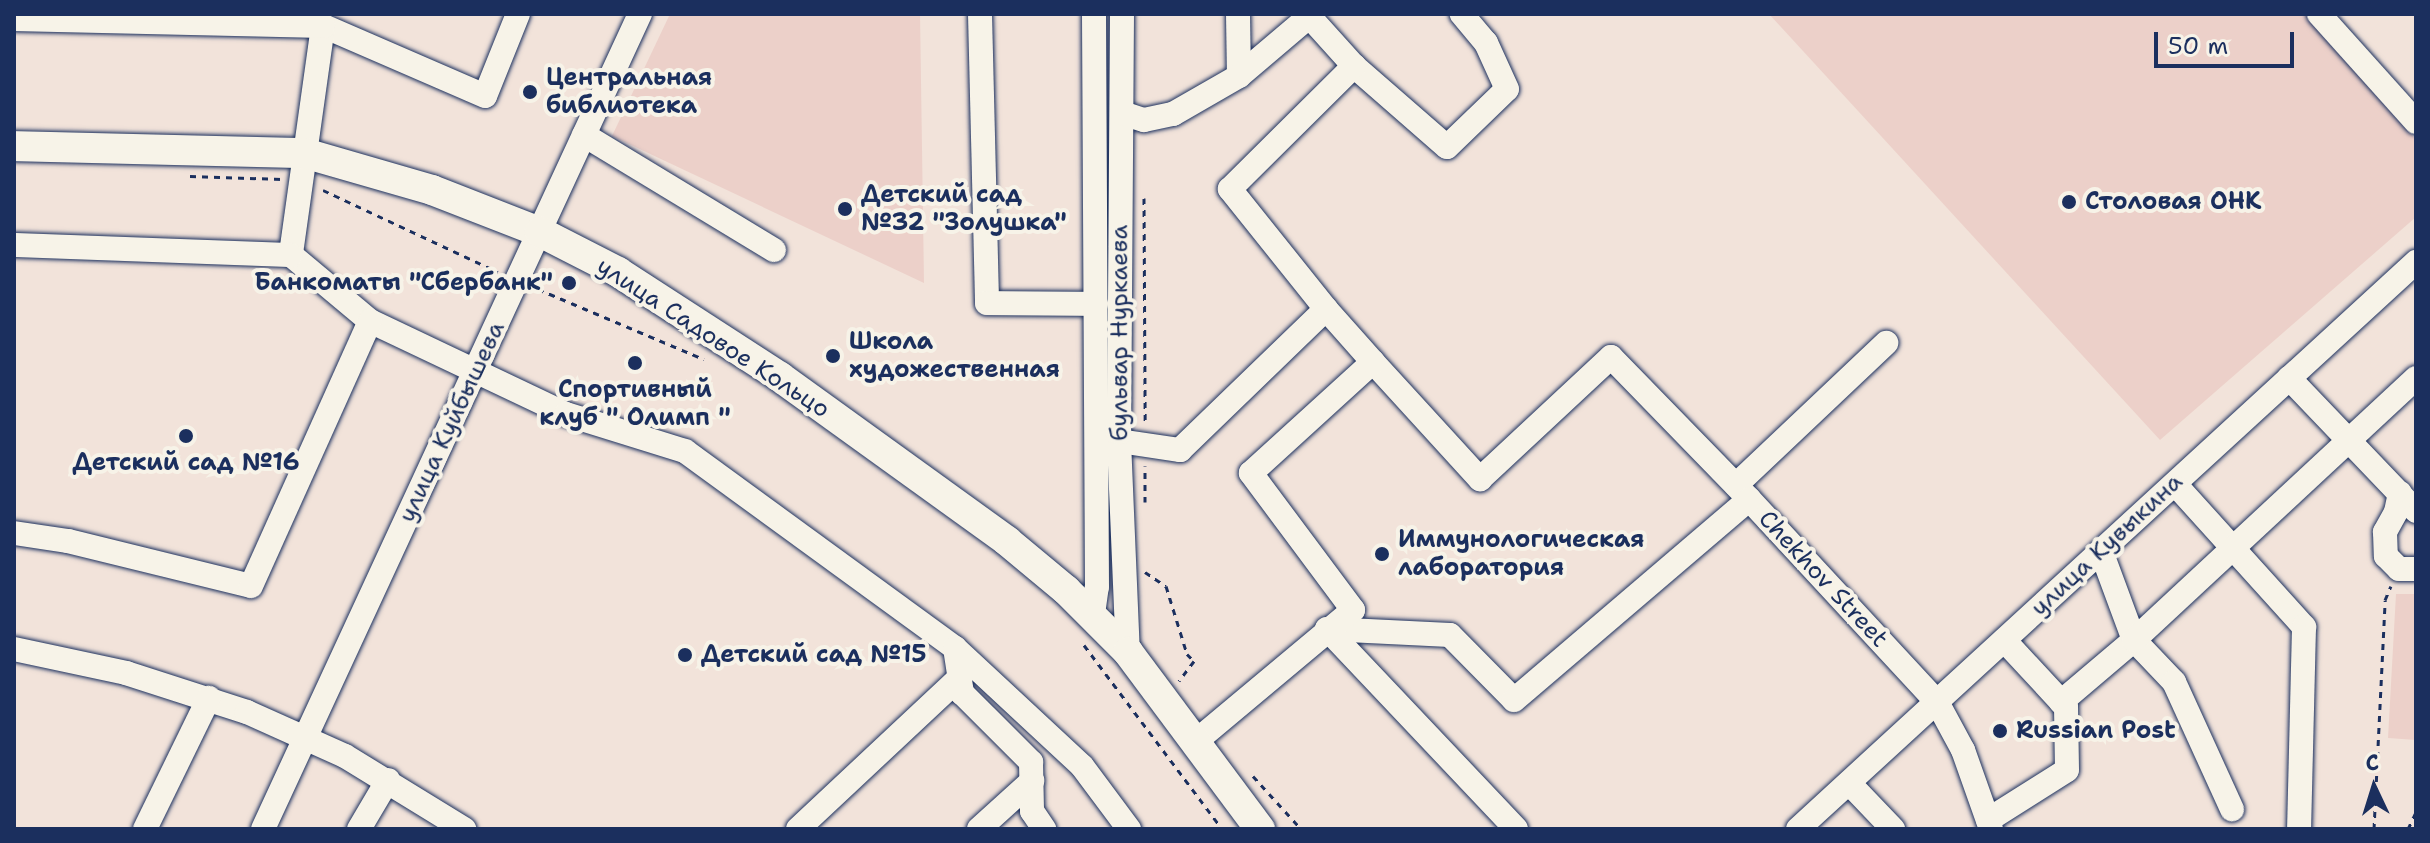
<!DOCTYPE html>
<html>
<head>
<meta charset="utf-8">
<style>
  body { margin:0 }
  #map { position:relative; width:2430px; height:843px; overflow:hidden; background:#f2e3da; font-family:"Shantell Sans",sans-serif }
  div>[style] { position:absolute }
  .built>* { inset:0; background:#ecd0c9 }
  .path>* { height:3px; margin-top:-1.5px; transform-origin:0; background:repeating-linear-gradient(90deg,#1b2f5e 0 6px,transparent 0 12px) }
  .roads { filter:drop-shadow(0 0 2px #1b2f5e) drop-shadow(0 0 2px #1b2f5e) }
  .minor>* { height:24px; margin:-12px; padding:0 12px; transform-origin:12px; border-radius:12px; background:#f7f3e8 }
  .major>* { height:30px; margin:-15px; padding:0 15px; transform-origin:15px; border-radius:15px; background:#f7f3e8 }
  .dots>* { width:22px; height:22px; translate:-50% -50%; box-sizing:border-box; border:4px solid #f7f3e8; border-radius:50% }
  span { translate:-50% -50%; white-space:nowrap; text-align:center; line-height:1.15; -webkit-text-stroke:8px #f7f3e8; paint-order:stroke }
  .poi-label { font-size:24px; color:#1b2f5e; font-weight:700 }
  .left { translate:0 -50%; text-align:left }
  .right { translate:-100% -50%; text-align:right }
  .street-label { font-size:24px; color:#1b2f5e }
  .frame { position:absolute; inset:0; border:16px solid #1b2f5e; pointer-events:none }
  .north { position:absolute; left:2334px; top:747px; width:80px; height:80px; -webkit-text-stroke:6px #f7f3e8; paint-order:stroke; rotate:356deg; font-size:22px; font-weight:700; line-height:32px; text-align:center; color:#1b2f5e }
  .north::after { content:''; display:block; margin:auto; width:28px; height:36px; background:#1b2f5e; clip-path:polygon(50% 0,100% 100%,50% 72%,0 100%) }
  .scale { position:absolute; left:2154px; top:32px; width:140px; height:36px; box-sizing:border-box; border:4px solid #1b2f5e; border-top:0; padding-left:10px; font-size:24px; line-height:28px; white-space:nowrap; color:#1b2f5e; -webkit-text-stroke:6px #f7f3e8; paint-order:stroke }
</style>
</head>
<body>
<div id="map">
  <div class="built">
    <i style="clip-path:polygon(670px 14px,920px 14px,924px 283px,612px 136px)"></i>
    <i style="clip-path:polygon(1769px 14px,2308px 14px,2416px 140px,2416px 217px,2160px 440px)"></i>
    <i style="clip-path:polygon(2396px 594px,2416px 594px,2416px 740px,2388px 738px)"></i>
  </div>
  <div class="path">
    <i style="left:190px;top:176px;width:92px;rotate:1.9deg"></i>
    <i style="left:323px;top:190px;width:193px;rotate:25.1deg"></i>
    <i style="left:1144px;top:198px;width:224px;rotate:89.7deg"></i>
    <i style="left:538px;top:289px;width:180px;rotate:22.9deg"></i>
    <i style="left:1145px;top:502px;width:36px;rotate:-90deg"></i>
    <i style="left:1145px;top:572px;width:25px;rotate:34deg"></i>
    <i style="left:1166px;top:586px;width:71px;rotate:72.8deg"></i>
    <i style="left:1187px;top:654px;width:10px;rotate:45deg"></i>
    <i style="left:1194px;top:661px;width:25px;rotate:127deg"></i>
    <i style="left:1084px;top:645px;width:230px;rotate:53.1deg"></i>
    <i style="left:1253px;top:776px;width:72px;rotate:47.8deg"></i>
    <i style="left:2374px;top:829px;width:229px;rotate:-87.2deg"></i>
    <i style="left:2385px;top:600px;width:15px;rotate:-67deg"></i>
    <i style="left:2408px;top:829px;width:19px;rotate:-65deg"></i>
  </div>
  <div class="roads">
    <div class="minor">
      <i style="left:518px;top:14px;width:88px;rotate:111.9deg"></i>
      <i style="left:485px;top:96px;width:176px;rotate:-156.6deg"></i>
      <i style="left:323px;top:26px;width:231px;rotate:98deg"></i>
      <i style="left:291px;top:255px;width:103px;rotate:39.9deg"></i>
      <i style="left:370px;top:321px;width:217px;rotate:25.4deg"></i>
      <i style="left:566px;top:414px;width:125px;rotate:17.3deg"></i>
      <i style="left:685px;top:451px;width:334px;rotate:36.1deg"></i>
      <i style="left:955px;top:648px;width:46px;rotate:81.2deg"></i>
      <i style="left:962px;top:693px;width:98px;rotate:45deg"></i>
      <i style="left:1031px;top:762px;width:49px;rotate:88.8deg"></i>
      <i style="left:1032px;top:811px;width:22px;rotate:56deg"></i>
      <i style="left:980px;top:14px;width:289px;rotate:88.6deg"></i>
      <i style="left:987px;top:303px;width:109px;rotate:0.5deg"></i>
      <i style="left:1122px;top:14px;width:427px;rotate:90.4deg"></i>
      <i style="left:1119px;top:441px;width:211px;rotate:87.6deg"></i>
      <i style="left:1238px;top:14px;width:62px;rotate:89.1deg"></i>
      <i style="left:2319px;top:14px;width:145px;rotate:48.1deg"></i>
      <i style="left:14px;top:19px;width:309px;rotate:1.3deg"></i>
      <i style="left:1354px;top:66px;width:123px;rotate:41.1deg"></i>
      <i style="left:1447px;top:147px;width:83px;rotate:-44deg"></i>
      <i style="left:1507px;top:89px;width:51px;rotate:-114.5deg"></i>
      <i style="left:1486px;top:43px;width:38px;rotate:-130deg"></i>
      <i style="left:1122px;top:113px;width:23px;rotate:18deg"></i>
      <i style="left:1144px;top:120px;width:30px;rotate:-12deg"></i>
      <i style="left:1173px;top:114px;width:76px;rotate:-29.9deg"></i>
      <i style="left:1239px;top:76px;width:96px;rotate:-40.3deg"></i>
      <i style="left:584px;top:135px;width:222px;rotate:31.2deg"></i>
      <i style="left:14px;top:245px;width:277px;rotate:2.1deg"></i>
      <i style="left:1373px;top:362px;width:159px;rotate:47.6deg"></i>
      <i style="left:1480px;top:479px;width:179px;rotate:-43deg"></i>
      <i style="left:1611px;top:357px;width:198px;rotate:45.8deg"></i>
      <i style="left:1749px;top:499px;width:277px;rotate:47.2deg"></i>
      <i style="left:1937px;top:702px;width:55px;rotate:61.6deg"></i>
      <i style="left:1963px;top:750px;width:84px;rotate:70.5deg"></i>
      <i style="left:2289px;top:378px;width:184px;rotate:46.3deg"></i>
      <i style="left:1119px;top:441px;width:62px;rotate:8.4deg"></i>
      <i style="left:1180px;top:450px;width:203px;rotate:-44deg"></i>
      <i style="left:1326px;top:309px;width:154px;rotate:-128.7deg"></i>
      <i style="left:1230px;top:189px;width:175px;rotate:-44.8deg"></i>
      <i style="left:1354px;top:66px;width:67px;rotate:-132deg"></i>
      <i style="left:2175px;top:484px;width:193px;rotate:47.9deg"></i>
      <i style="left:2304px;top:627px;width:202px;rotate:91.4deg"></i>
      <i style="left:1736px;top:485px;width:207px;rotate:-43.4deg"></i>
      <i style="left:2400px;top:493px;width:19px;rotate:102deg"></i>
      <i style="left:2396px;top:512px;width:23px;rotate:119deg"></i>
      <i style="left:2385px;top:532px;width:24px;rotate:88deg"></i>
      <i style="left:2386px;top:556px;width:18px;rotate:45deg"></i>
      <i style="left:2399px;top:569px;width:17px"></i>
      <i style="left:14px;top:533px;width:55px;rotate:8.4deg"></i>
      <i style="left:68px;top:541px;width:188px;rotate:13.8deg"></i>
      <i style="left:251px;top:586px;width:290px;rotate:-65.8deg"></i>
      <i style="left:2101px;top:551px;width:95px;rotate:69.7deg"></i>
      <i style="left:2134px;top:640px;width:58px;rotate:46.4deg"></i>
      <i style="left:2174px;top:682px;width:140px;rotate:65.5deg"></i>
      <i style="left:1093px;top:614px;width:27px;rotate:-82deg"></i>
      <i style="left:1097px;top:587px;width:573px;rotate:-90.3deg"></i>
      <i style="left:1327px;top:629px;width:123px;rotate:2.8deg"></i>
      <i style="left:1450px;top:635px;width:91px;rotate:45.4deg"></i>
      <i style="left:1514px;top:700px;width:309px;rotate:-40.5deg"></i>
      <i style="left:1327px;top:629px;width:275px;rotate:46.6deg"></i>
      <i style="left:955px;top:648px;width:173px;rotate:42.9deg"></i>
      <i style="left:1082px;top:766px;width:79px;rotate:53.3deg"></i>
      <i style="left:14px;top:649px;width:115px;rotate:12.1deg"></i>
      <i style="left:126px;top:673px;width:127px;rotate:17.9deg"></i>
      <i style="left:247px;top:712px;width:107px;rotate:24.2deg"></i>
      <i style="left:345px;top:756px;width:140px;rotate:31.5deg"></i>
      <i style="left:2061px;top:702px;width:96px;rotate:-40.3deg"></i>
      <i style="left:2134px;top:640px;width:385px;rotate:-42.9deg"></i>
      <i style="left:1195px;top:742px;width:206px;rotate:-39.9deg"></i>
      <i style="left:1353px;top:610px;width:171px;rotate:-126.7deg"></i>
      <i style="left:1251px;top:473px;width:165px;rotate:-42.3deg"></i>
      <i style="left:1373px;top:362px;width:71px;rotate:-131.6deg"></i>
      <i style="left:1849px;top:783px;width:64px;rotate:46.3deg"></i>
      <i style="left:1988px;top:820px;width:93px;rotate:-32.3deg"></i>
      <i style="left:2067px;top:770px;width:63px;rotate:-90.9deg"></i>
      <i style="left:2066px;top:707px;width:91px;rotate:-132.8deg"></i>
      <i style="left:145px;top:829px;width:146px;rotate:-64deg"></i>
      <i style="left:263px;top:829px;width:898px;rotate:-65.18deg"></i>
      <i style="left:359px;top:829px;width:57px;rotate:-59.4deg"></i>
      <i style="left:798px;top:829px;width:218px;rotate:-43.1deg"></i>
      <i style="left:979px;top:829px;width:72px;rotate:-42.2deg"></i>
      <i style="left:1798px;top:829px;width:839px;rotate:-42.54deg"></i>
    </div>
    <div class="major">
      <i style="left:14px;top:146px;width:290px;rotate:1.4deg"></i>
      <i style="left:304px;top:153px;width:133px;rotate:16.1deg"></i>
      <i style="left:432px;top:190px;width:116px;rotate:21.3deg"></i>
      <i style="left:540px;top:232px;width:88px;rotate:27.1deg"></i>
      <i style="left:618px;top:272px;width:193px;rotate:32.9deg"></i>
      <i style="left:780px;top:377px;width:280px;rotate:35.8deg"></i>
      <i style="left:1007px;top:541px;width:77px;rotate:39.7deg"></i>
      <i style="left:1066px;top:590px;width:88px;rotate:45deg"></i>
      <i style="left:1128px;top:652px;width:221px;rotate:53.3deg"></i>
    </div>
  </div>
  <div class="dots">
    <i style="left:530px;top:92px;background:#1b2f5e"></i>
    <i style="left:2069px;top:202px;background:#1b2f5e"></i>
    <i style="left:845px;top:209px;background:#1b2f5e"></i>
    <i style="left:569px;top:283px;background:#1b2f5e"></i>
    <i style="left:833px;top:356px;background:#1b2f5e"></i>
    <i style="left:635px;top:363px;background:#1b2f5e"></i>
    <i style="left:186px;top:436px;background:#1b2f5e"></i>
    <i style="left:1382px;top:554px;background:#1b2f5e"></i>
    <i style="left:685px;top:655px;background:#1b2f5e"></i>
    <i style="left:2000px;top:731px;background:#1b2f5e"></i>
  </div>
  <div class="poi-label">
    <span class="left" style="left:546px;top:92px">Центральная<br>библиотека</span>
    <span class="left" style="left:861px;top:209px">Детский сад<br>№32 "Золушка"</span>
    <span class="left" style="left:2085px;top:202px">Столовая ОНК</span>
    <span class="right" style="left:553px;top:283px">Банкоматы "Сбербанк"</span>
    <span class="left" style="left:849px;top:356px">Школа<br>художественная</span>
    <span style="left:635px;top:404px">Спортивный<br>клуб " Олимп "</span>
    <span style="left:186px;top:463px">Детский сад №16</span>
    <span class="left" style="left:1398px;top:554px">Иммунологическая<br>лаборатория</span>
    <span class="left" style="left:701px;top:655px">Детский сад №15</span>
    <span class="left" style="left:2016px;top:731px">Russian Post</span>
  </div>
  <div class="street-label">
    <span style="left:1120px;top:333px;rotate:-90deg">бульвар Нуркаева</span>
    <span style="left:713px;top:338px;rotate:33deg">улица Садовое Кольцо</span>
    <span style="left:452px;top:422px;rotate:-65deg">улица Куйбышева</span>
    <span style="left:2107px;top:545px;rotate:-43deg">улица Кувыкина</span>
    <span style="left:1823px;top:579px;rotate:47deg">Chekhov Street</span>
  </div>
  <div class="frame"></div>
  <div class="north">С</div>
  <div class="scale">50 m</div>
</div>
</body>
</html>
